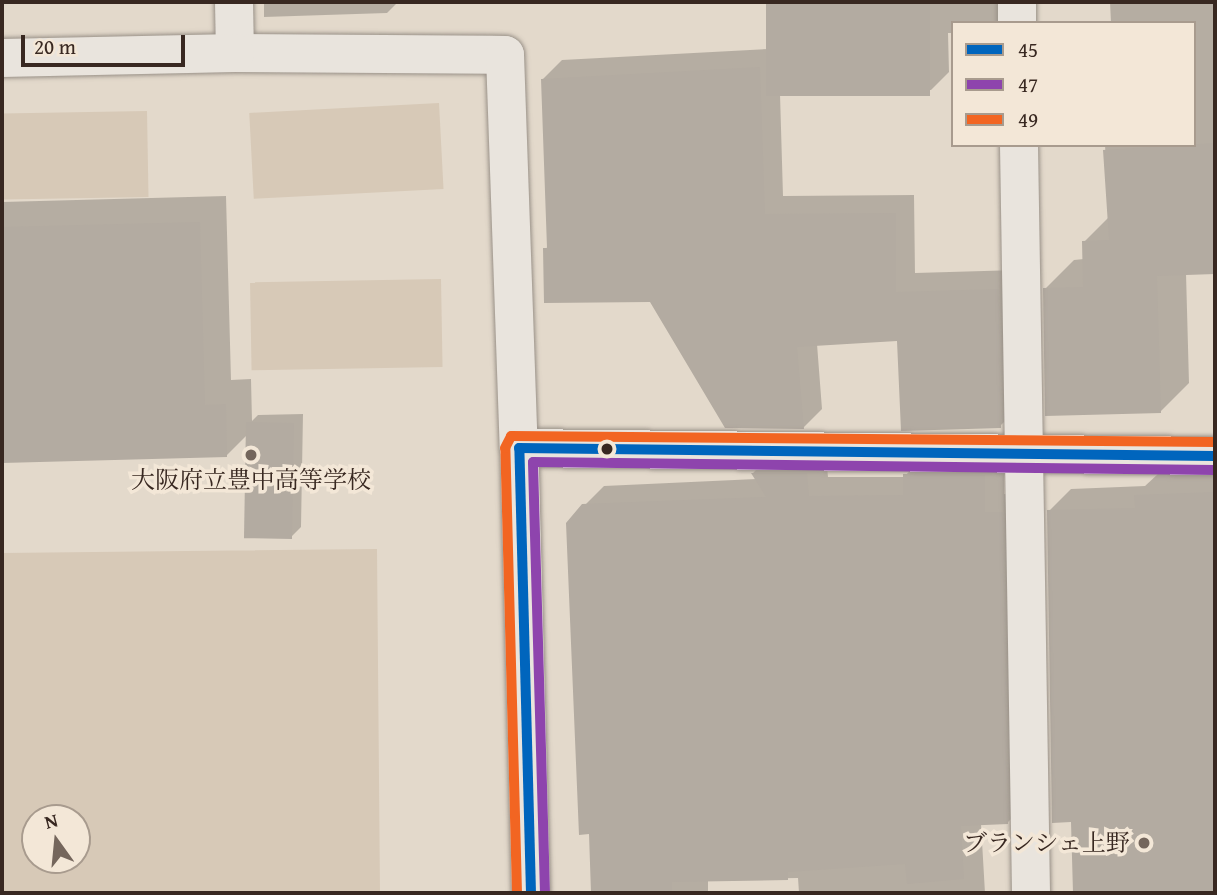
<!DOCTYPE html>
<html>
<head>
<meta charset="utf-8">
<style>
  body { margin:0 }
  #map { position:relative; width:1217px; height:895px; overflow:hidden; background:#e3d9cb; font-family:"Gentium Book Plus","Noto Serif JP",serif }
  div>[style] { position:absolute }
  .green>* { inset:0; background:#d7c9b7; transform-origin:0 0 }
  .shadow>* { inset:0; background:#0003 }
  .building>* { inset:0; background:#b3aba1; transform-origin:0 0 }
  .roads { filter:drop-shadow(0 0 2px #999188) drop-shadow(0 0 2px #999188) }
  .minor>* { height:38px; margin:-19px; padding:0 19px; transform-origin:19px; border-radius:19px; background:#e9e4dd }
  .tertiary>* { height:38px; margin:-19px; padding:0 19px; transform-origin:19px; border-radius:19px; background:#e9e4dd }
  .bus-1>* { height:10px; margin:-5px; padding:0 5px; transform-origin:5px; border-radius:5px; background:#0065bd }
  .bus-2>* { height:10px; margin:-5px; padding:0 5px; transform-origin:5px; border-radius:5px; background:#8e44ad }
  .bus-3>* { height:10px; margin:-5px; padding:0 5px; transform-origin:5px; border-radius:5px; background:#f26522 }
  .dots>* { width:19px; height:19px; translate:-50% -50%; box-sizing:border-box; border:4px solid #f3e7d7; border-radius:50% }
  span { translate:-50% -50%; white-space:nowrap; text-align:center; line-height:1.15; -webkit-text-stroke:7px #f3e7d7; paint-order:stroke }
  .poi-label { font-size:24px; color:#382821 }
  .right { translate:-100% -50%; text-align:right }
  .frame { position:absolute; inset:0; border:4px solid #382821; pointer-events:none }
  .legend { position:absolute; left:951px; top:21px; width:245px; height:126px; box-sizing:border-box; background:#f3e7d7; border:2px solid #a89b8e; margin:0; padding:9px 12px; list-style:none; font-size:21px; color:#382821 }
  .legend li { display:flex; align-items:center; gap:14px; height:35px }
  .legend b { width:35px; border:2px solid #a89b8e }
  .north { position:absolute; left:21px; top:804px; width:70px; height:70px; box-sizing:border-box; background:#f3e7d7; border:2px solid #a89b8e; border-radius:50%; rotate:345deg; font-size:19px; font-weight:700; line-height:28px; text-align:center; color:#382821 }
  .north::after { content:''; display:block; margin:auto; width:24px; height:32px; background:#74665c; clip-path:polygon(50% 0,100% 100%,50% 72%,0 100%) }
  .scale { position:absolute; left:21px; top:35px; width:164px; height:32px; box-sizing:border-box; border:4px solid #382821; border-top:0; padding-left:9px; font-size:21px; line-height:24px; white-space:nowrap; color:#382821; -webkit-text-stroke:5px #f3e7d7; paint-order:stroke }
</style>
</head>
<body>
<div id="map">
  <div class="green">
    <i style="left:439px;top:103px;width:86px;height:190px;rotate:87deg"></i>
    <i style="left:147px;top:111px;width:86px;height:145px;rotate:89deg"></i>
    <i style="left:441px;top:279px;width:88px;height:191px;rotate:89deg"></i>
    <i style="clip-path:polygon(evenodd,377px 549px,380px 893px,2px 893px,2px 553px,377px 549px,35px 818px,77px 818px,77px 860px,35px 860px,35px 818px)"></i>
  </div>
  <div class="shadow">
    <i style="clip-path:polygon(264px 2px,398px 2px,387px 13px,264px 17px)"></i>
    <i style="clip-path:polygon(768px 2px,1015px 2px,1007px 23px,953px 23px,953px 33px,948px 33px,949px 72px,931px 90px,780px 94px,783px 196px,914px 195px,915px 273px,1018px 270px,1019px 407px,1000px 426px,899px 339px,817px 344px,822px 409px,803px 428px,651px 301px,545px 249px,549px 246px,543px 79px,562px 60px,769px 49px)"></i>
    <i style="clip-path:polygon(1110px 2px,1215px 2px,1215px 272px,1186px 273px,1189px 383px,1160px 412px,1045px 289px,1074px 260px,1084px 259px,1084px 242px,1109px 217px,1105px 145px,1194px 145px,1194px 23px,1111px 23px)"></i>
    <i style="clip-path:polygon(226px 196px,231px 380px,251px 379px,252px 421px,258px 415px,303px 414px,301px 527px,291px 537px,248px 434px,226px 456px,2px 462px,2px 202px)"></i>
    <i style="clip-path:polygon(772px 454px,826px 454px,828px 477px,904px 477px,924px 456px,1004px 456px,1004px 494px,1022px 493px,1027px 803px,1007px 823px,981px 824px,985px 893px,799px 893px,798px 878px,708px 879px,708px 893px,592px 893px,584px 506px,604px 486px,756px 479px,753px 473px)"></i>
    <i style="clip-path:polygon(1159px 473px,1215px 473px,1215px 893px,1087px 893px,1073px 820px,1049px 511px,1071px 489px,1145px 486px)"></i>
  </div>
  <div class="building">
    <i style="left:766px;top:2px;width:164px;height:94px"></i>
    <i style="clip-path:polygon(760px 67px,765px 214px,896px 213px,896px 292px,999px 289px,1001px 428px,901px 431px,897px 341px,797px 347px,804px 429px,725px 428px,650px 302px,544px 303px,543px 248px,547px 248px,541px 79px)"></i>
    <i style="clip-path:polygon(1215px 143px,1215px 274px,1157px 276px,1161px 413px,1045px 416px,1043px 288px,1083px 287px,1082px 241px,1109px 240px,1103px 150px)"></i>
    <i style="clip-path:polygon(200px 222px,205px 405px,226px 404px,227px 457px,2px 463px,2px 227px)"></i>
    <i style="left:294px;top:423px;width:116px;height:48px;rotate:91deg"></i>
    <i style="clip-path:polygon(751px 473px,807px 473px,809px 496px,903px 495px,903px 474px,985px 475px,985px 512px,1003px 512px,1008px 824px,961px 826px,964px 879px,907px 884px,905px 864px,788px 872px,788px 880px,672px 882px,672px 893px,591px 893px,589px 834px,579px 835px,566px 523px,582px 504px,766px 497px)"></i>
    <i style="clip-path:polygon(1215px 492px,1215px 890px,1073px 893px,1071px 822px,1052px 823px,1047px 510px,1135px 508px,1134px 495px)"></i>
  </div>
  <div class="roads">
    <div class="minor">
      <i style="left:234px;top:2px;width:51px;rotate:88.9deg"></i>
      <i style="left:235px;top:53px;width:270px;rotate:0.4deg"></i>
      <i style="left:505px;top:55px;width:393px;rotate:88deg"></i>
      <i style="left:1017px;top:2px;width:21px;rotate:90deg"></i>
      <i style="left:2px;top:58px;width:233px;rotate:-1.2deg"></i>
      <i style="left:1019px;top:145px;width:748px;rotate:89.08deg"></i>
    </div>
    <div class="tertiary">
      <i style="left:531px;top:893px;width:445px;rotate:-91.5deg"></i>
      <i style="left:519px;top:448px;width:696px;rotate:0.66deg"></i>
    </div>
  </div>
  <div class="bus-1">
    <i style="left:531px;top:893px;width:445px;rotate:-91.5deg"></i>
    <i style="left:519px;top:448px;width:696px;rotate:0.66deg"></i>
  </div>
  <div class="bus-2">
    <i style="left:545px;top:893px;width:431px;rotate:-91.6deg"></i>
    <i style="left:533px;top:462px;width:682px;rotate:0.67deg"></i>
  </div>
  <div class="bus-3">
    <i style="left:517px;top:893px;width:445px;rotate:-91.5deg"></i>
    <i style="left:505px;top:448px;width:13px;rotate:-63deg"></i>
    <i style="left:511px;top:436px;width:704px;rotate:0.49deg"></i>
  </div>
  <div class="dots">
    <i style="left:607px;top:449px;background:#382821"></i>
    <i style="left:251px;top:455px;background:#74665c"></i>
    <i style="left:1144px;top:843px;background:#74665c"></i>
  </div>
  <div class="poi-label">
    <span style="left:251px;top:480px">大阪府立豊中高等学校</span>
    <span class="right" style="left:1130px;top:843px">ブランシェ上野</span>
  </div>
  <div class="frame"></div>
  <ul class="legend">
  <li><b style="height:9px;background:#0065bd"></b>45</li>
  <li><b style="height:9px;background:#8e44ad"></b>47</li>
  <li><b style="height:9px;background:#f26522"></b>49</li>
  </ul>
  <div class="north">N</div>
  <div class="scale">20 m</div>
</div>
</body>
</html>
